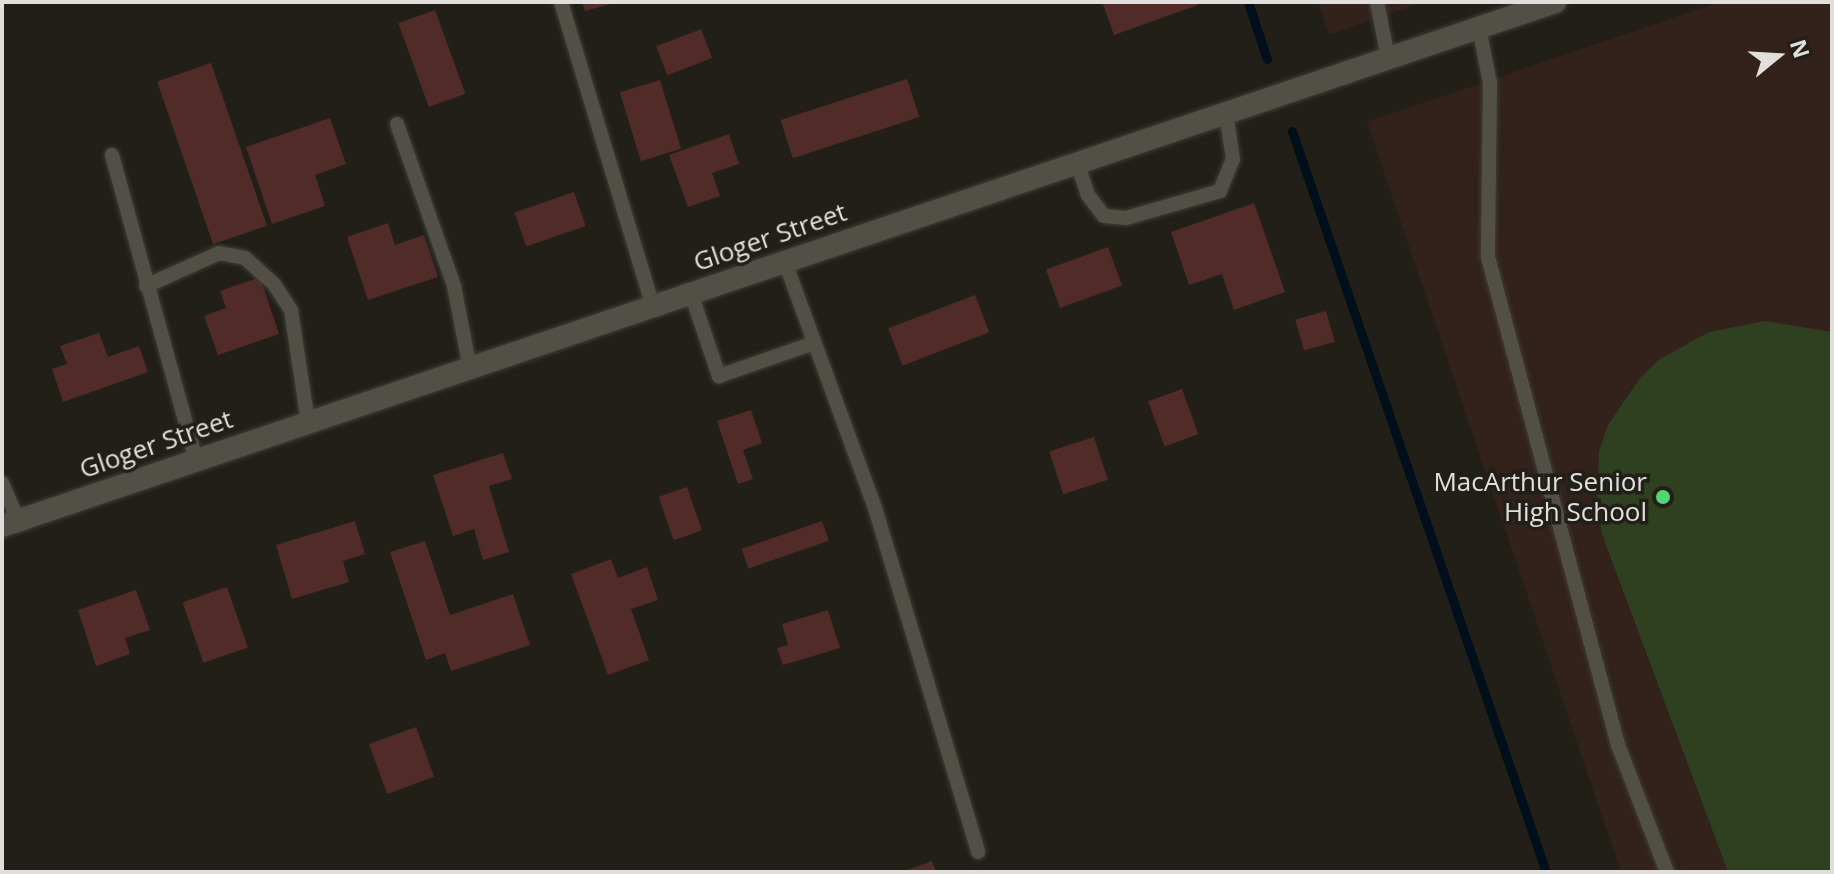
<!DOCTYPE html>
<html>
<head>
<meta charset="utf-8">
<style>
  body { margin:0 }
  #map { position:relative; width:1834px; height:874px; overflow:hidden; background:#211f18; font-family:"Open Sans",sans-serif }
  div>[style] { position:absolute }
  .education>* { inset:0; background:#33211c }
  .green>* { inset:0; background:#2e4020 }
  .stream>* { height:9px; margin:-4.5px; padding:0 4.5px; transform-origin:4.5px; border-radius:4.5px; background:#000f19 }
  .building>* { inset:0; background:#512b28; transform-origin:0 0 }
  .roads { filter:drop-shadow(0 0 2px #3e3c38) drop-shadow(0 0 2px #3e3c38) }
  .service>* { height:14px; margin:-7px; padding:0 7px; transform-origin:7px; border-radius:7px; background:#524f47 }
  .minor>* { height:22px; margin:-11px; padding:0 11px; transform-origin:11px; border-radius:11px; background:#524f47 }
  .dots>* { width:22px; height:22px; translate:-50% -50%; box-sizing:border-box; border:4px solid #211f18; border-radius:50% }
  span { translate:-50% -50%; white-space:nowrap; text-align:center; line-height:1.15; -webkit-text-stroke:7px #211f18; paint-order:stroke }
  .street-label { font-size:26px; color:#e1dfdb }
  .poi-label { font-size:26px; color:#e1dfdb }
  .right { translate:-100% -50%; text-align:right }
  .frame { position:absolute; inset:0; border:4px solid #e1dfdb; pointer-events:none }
  .north { position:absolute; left:1738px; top:16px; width:80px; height:80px; -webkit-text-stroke:6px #211f18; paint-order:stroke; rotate:72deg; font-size:22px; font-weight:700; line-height:32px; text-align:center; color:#e1dfdb }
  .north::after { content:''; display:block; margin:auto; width:28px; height:36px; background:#e1dfdb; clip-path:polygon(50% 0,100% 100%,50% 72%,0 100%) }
</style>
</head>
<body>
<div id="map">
  <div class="education">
    <i style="clip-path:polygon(1318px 2px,1423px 2px,1329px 35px)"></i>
    <i style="clip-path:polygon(1719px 2px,1832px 2px,1832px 872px,1621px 872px,1367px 122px)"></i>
  </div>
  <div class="green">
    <i style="clip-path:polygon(1765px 321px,1832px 332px,1832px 872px,1728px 872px,1602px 534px,1597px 505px,1599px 451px,1608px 425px,1640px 378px,1660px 359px,1709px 332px)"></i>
  </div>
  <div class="stream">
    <i style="left:1248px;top:2px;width:60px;rotate:71.6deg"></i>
    <i style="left:1292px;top:131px;width:783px;rotate:71.08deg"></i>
  </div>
  <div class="building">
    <i style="clip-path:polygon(582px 2px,614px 2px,614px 3px,585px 11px)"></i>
    <i style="clip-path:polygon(1102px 2px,1197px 2px,1198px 5px,1114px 35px)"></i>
    <i style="left:435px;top:10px;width:89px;height:39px;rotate:70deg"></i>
    <i style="left:701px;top:29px;width:31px;height:48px;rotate:69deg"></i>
    <i style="left:211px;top:63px;width:172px;height:57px;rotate:71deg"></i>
    <i style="left:907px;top:79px;width:40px;height:133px;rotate:72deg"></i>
    <i style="left:660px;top:80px;width:72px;height:42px;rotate:73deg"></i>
    <i style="clip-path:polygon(330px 118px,346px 164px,315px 175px,325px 206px,272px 224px,246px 147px)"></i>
    <i style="clip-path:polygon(729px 134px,739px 164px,712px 173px,720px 196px,688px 207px,669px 155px)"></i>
    <i style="left:574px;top:192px;width:36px;height:63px;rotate:71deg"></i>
    <i style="clip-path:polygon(1254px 203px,1285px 292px,1234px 310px,1222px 274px,1189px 285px,1171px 232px)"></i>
    <i style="clip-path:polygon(388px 223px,395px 245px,424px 235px,438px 277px,368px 300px,347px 237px)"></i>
    <i style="left:1108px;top:247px;width:41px;height:66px;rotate:70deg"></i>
    <i style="clip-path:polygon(260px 277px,279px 334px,218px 355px,204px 316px,226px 308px,220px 291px)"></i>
    <i style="left:975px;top:295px;width:40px;height:93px;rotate:69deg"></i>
    <i style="left:1326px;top:311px;width:32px;height:32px;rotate:74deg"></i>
    <i style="clip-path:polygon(99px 333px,108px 357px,139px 346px,148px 372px,63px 402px,52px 369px,67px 364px,60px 346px)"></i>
    <i style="left:1182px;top:389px;width:48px;height:36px;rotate:70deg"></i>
    <i style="clip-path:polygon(751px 410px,762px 443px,743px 450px,753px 479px,738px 484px,717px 421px)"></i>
    <i style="left:1094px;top:437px;width:45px;height:47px;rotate:72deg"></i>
    <i style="clip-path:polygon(503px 453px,512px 479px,489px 486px,509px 552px,483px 560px,474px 529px,453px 536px,433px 475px)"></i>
    <i style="left:687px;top:487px;width:46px;height:30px;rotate:71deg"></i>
    <i style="clip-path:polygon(355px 521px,365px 554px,343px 561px,349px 582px,292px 599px,276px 545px)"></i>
    <i style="left:822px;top:521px;width:21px;height:85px;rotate:71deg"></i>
    <i style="clip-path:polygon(425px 541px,450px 615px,513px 594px,530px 645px,451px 671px,445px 653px,426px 660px,390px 552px)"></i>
    <i style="clip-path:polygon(611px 559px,618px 578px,647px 567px,658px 600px,631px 609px,649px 660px,608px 675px,571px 574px)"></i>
    <i style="left:227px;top:587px;width:64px;height:47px;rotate:71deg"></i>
    <i style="clip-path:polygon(136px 590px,150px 630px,125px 638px,130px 654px,96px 666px,78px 610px)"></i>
    <i style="clip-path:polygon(828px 610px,840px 648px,783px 665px,777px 648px,788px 645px,782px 624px)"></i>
    <i style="left:416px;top:727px;width:53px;height:50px;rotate:70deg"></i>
    <i style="clip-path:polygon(932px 861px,936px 872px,902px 872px)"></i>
  </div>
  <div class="roads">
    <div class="service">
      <i style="left:561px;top:2px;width:318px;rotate:73.2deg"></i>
      <i style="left:1377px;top:2px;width:57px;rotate:78.9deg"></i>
      <i style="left:1479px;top:28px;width:56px;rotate:78.7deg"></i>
      <i style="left:1490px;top:83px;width:174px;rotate:90.7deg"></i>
      <i style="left:1488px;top:257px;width:505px;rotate:75.08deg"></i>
      <i style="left:1618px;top:745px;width:136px;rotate:68.9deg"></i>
      <i style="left:397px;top:124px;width:172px;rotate:70.6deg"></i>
      <i style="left:454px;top:286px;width:84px;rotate:79deg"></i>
      <i style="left:112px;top:155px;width:316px;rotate:74.6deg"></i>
      <i style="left:1077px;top:163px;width:34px;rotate:71deg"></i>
      <i style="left:1088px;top:195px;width:26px;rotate:53deg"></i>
      <i style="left:1104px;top:216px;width:22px;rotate:5deg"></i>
      <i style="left:1126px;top:218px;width:98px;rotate:-16deg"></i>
      <i style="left:1220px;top:191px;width:35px;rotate:-68deg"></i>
      <i style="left:1233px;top:159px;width:47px;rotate:-98.7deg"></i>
      <i style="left:785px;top:262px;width:262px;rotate:69.9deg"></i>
      <i style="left:875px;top:508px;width:359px;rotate:73.3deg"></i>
      <i style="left:146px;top:286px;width:80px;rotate:-24.3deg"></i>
      <i style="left:219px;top:253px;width:26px;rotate:11deg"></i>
      <i style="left:245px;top:258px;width:39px;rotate:42deg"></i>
      <i style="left:274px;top:284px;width:31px;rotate:57deg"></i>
      <i style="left:291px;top:310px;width:114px;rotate:81.4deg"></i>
      <i style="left:691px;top:293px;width:88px;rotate:71.4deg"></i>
      <i style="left:719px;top:376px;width:101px;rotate:-19.2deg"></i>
      <i style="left:2px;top:483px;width:40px;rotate:66.6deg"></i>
    </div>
    <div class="minor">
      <i style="left:2px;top:526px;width:1639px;rotate:-18.64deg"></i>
    </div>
  </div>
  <div class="dots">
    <i style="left:1663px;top:497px;background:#51d674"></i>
  </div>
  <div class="street-label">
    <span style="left:770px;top:237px;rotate:-19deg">Gloger Street</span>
    <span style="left:156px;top:444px;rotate:-19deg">Gloger Street</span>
  </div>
  <div class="poi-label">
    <span class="right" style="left:1647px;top:497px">MacArthur Senior<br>High School</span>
  </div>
  <div class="frame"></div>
  <div class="north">N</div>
</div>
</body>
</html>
